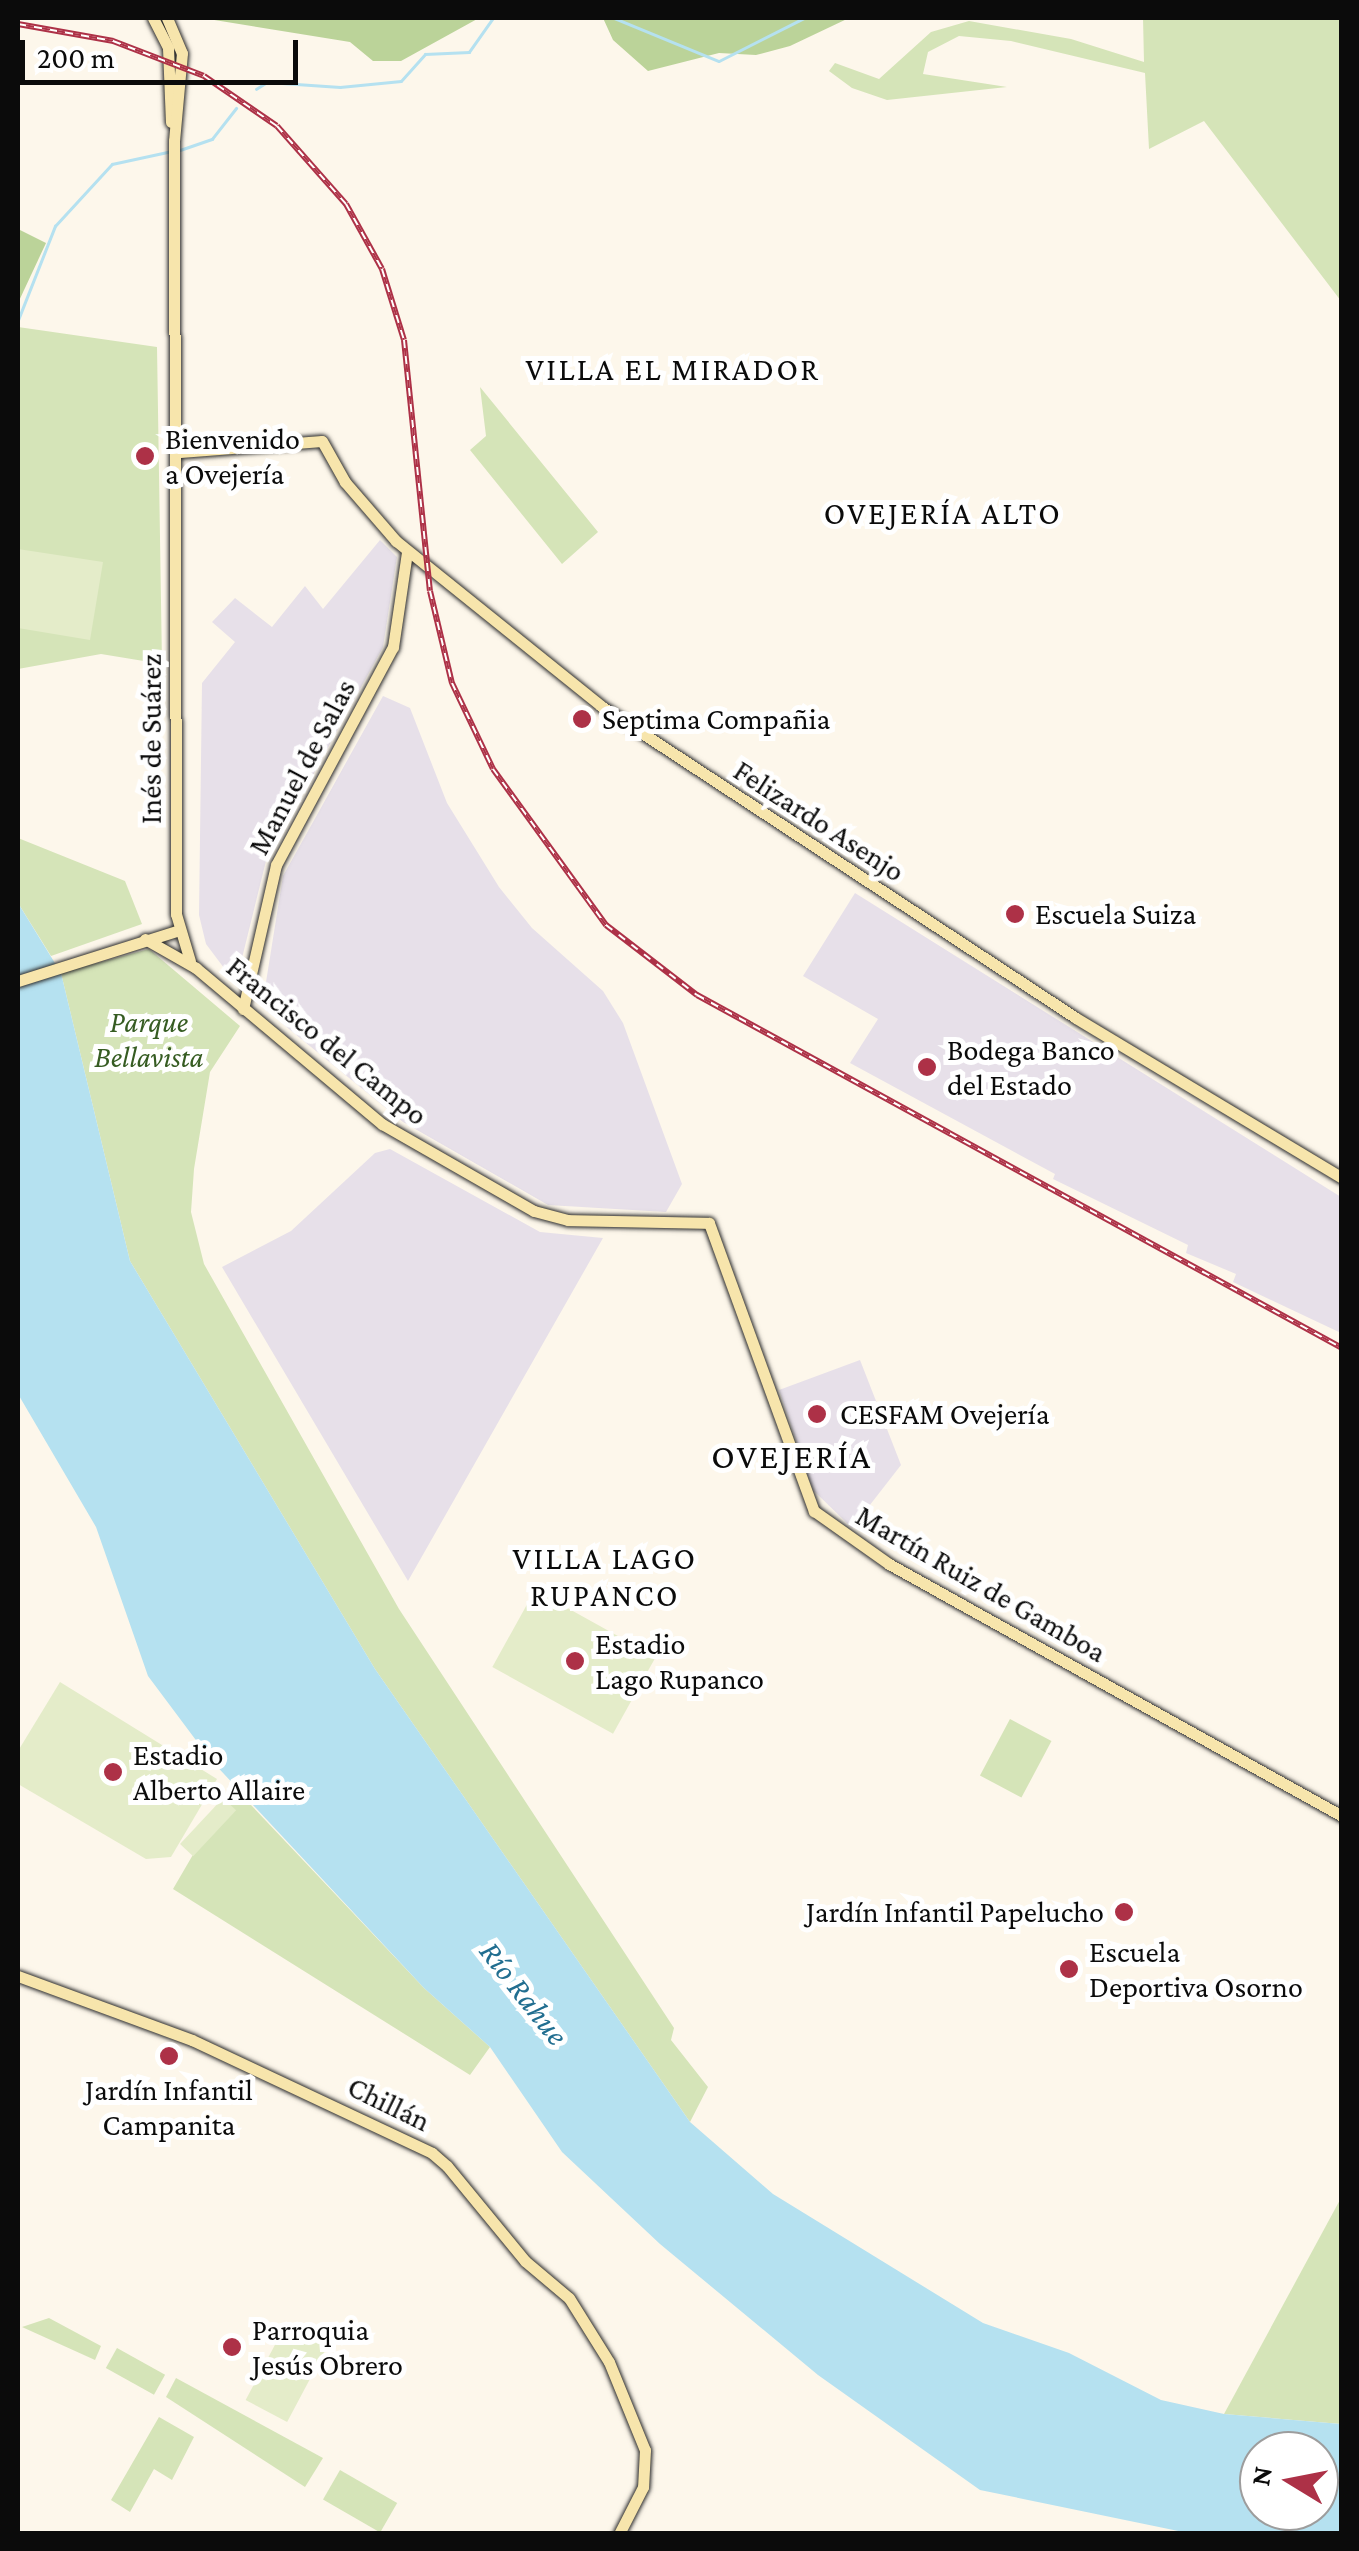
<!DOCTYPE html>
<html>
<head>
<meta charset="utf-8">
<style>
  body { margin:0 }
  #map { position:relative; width:1359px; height:2551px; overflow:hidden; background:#fdf7eb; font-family:"Crimson Pro",serif }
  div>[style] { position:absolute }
  .industrial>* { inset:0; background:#e7e0e9 }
  .green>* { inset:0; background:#d5e4b8; transform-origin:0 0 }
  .forest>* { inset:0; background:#bbd399 }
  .pitch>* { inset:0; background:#e4ecc9; transform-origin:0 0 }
  .water>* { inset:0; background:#b5e1f0 }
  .stream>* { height:2.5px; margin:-1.25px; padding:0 1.25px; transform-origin:1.25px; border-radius:1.25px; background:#b5e1f0 }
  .roads { filter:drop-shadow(0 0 2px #2d2d2d) drop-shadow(0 0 2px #2d2d2d) }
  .secondary>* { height:11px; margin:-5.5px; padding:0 5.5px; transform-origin:5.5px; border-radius:5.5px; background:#f7e5ac }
  .rail>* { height:6px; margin-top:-3px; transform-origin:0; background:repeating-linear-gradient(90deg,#fff 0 8px,#ad3147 0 16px); box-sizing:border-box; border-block:2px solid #ad3147 }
  .dots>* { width:28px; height:28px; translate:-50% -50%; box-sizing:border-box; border:5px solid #fff; border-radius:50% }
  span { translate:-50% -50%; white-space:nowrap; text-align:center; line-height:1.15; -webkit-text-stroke:10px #fff; paint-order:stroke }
  .poi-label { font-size:30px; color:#0b0b0b }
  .left { translate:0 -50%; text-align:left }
  .right { translate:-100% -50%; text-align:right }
  .street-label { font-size:30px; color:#0b0b0b }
  .park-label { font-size:30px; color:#365c22; font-style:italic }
  .neighbourhood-label { font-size:32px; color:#0b0b0b; letter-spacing:2.5px }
  .water-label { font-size:32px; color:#216e90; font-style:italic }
  .quarter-label { font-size:35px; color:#0b0b0b; letter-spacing:2.5px }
  .frame { position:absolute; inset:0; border:20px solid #0b0b0b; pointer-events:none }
  .north { position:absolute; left:1239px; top:2431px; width:100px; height:100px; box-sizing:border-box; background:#fff; border:2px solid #9d9d9d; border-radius:50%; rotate:280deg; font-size:28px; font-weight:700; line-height:40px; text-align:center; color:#0b0b0b }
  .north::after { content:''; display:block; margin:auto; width:35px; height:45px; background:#ad3147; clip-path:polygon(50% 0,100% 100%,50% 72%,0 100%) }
  .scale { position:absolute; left:20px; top:40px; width:278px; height:45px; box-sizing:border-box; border:5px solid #0b0b0b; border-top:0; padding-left:12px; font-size:30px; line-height:35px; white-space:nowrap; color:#0b0b0b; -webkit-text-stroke:8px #fff; paint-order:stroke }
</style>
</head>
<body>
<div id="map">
  <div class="industrial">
    <i style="clip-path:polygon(380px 540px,397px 557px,383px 647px,266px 861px,242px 958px,224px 968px,206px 944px,199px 915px,202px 683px,235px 642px,212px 622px,235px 598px,272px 627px,305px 586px,323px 609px)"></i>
    <i style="clip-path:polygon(383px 696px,410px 708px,447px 803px,499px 887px,532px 928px,603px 991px,623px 1023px,682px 1184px,666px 1212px,548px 1205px,403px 1122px,262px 1007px,283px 876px)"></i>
    <i style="clip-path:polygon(855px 893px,1341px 1197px,1341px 1333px,1233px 1282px,1236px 1274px,1186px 1253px,1188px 1245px,1053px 1179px,1055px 1174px,850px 1063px,878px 1019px,803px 976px)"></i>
    <i style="clip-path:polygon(390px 1149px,540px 1232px,603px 1238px,408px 1581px,222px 1267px,291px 1231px,375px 1153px)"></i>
    <i style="clip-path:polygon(860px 1360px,901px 1465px,852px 1528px,813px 1490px,779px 1390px)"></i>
  </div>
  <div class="green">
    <i style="clip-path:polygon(1143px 18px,1341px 18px,1341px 301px,1204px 121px,1149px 149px,1145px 73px,1011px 41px,959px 36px,928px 52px,923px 74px,1007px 87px,887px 100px,852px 88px,829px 71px,835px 63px,879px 79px,931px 32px,969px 21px,1071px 39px,1144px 62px)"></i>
    <i style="clip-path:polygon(18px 327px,157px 347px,162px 664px,101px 654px,18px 669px)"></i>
    <i style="clip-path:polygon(480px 387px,598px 532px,562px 564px,470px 450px,486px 436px)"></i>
    <i style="clip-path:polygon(18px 838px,125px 881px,142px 924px,51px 956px,18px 903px)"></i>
    <i style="clip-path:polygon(149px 949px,240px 1026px,210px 1072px,194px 1169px,191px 1212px,204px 1264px,399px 1609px,674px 2028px,671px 2040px,708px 2087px,690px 2122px,375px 1669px,130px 1261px,61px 973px)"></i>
    <i style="left:1010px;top:1719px;width:47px;height:64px;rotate:28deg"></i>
    <i style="clip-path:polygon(233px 1786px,424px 1988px,490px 2047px,470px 2075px,173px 1889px)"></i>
    <i style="clip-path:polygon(1341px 2198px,1341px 2424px,1224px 2414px)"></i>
    <i style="clip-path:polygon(49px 2318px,101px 2346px,95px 2360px,22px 2327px)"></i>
    <i style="left:117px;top:2348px;width:55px;height:23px;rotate:29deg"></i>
    <i style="clip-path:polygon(176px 2378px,323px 2458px,305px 2487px,166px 2397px)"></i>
    <i style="clip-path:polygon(159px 2417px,194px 2437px,172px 2480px,154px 2469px,130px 2512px,111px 2500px)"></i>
    <i style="left:340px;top:2470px;width:66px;height:34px;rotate:30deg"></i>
  </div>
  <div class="forest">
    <i style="clip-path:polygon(202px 18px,479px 18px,401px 61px,373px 61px,350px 42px)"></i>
    <i style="clip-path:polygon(603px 18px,849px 18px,790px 46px,756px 55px,719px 53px,648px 71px,613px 40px)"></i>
    <i style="clip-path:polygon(18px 229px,46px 243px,18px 303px)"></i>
  </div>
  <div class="pitch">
    <i style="clip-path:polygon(18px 549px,103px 562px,90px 640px,18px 628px)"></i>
    <i style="left:535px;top:1590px;width:138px;height:88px;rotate:29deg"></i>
    <i style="clip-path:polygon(60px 1682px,217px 1779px,171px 1857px,146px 1859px,18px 1784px,18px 1751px)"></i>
    <i style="left:223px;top:1798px;width:18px;height:63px;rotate:43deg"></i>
    <i style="left:286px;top:2324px;width:47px;height:86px;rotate:28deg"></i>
  </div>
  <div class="water">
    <i style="clip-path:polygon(evenodd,18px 903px,61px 973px,130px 1261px,375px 1669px,690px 2122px,773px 2194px,983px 2323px,1069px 2353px,1161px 2400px,1224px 2414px,1341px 2424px,1341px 2533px,1188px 2533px,980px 2490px,818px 2375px,660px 2244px,562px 2152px,490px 2047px,424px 1988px,210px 1759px,148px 1676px,96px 1527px,18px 1394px,18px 903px,1259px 2451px,1319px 2451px,1319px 2511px,1259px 2511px,1259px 2451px)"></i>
  </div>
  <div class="stream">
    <i style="left:614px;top:18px;width:113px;rotate:22.3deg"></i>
    <i style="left:719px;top:61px;width:95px;rotate:-26.8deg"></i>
    <i style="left:256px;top:89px;width:13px;rotate:-32deg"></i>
    <i style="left:267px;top:82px;width:73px;rotate:3.9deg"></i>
    <i style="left:340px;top:87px;width:61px;rotate:-5.6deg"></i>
    <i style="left:401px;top:81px;width:36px;rotate:-48deg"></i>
    <i style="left:425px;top:54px;width:44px;rotate:-2.6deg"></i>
    <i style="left:469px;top:52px;width:42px;rotate:-54.8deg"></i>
    <i style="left:180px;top:150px;width:34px;rotate:-19deg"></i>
    <i style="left:212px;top:139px;width:39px;rotate:-52deg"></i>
    <i style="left:18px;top:320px;width:101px;rotate:-68.5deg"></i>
    <i style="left:55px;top:226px;width:84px;rotate:-47.4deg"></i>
    <i style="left:112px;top:164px;width:61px;rotate:-12.2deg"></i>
  </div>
  <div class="roads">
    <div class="secondary">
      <i style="left:153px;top:18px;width:34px;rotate:63deg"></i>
      <i style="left:168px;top:48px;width:74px;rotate:87.7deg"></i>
      <i style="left:167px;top:18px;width:38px;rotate:67deg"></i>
      <i style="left:182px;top:53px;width:88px;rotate:95.2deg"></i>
      <i style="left:174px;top:141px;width:773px;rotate:89.85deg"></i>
      <i style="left:176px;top:914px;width:49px;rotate:73.4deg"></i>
      <i style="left:180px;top:452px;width:142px;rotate:-4.4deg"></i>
      <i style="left:322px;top:441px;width:47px;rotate:60.7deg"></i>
      <i style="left:345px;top:482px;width:78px;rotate:49.2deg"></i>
      <i style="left:396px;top:541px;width:263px;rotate:38.8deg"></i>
      <i style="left:601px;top:706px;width:568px;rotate:33.3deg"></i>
      <i style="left:1076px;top:1018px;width:310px;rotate:31deg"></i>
      <i style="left:145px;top:939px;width:59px;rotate:29.6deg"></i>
      <i style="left:196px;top:968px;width:243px;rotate:40deg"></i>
      <i style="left:382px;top:1124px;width:175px;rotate:29.8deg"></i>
      <i style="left:534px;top:1211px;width:35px;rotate:15deg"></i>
      <i style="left:568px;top:1220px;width:141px;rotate:1.2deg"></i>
      <i style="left:709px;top:1223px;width:307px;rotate:70deg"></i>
      <i style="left:814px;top:1511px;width:92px;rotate:35.2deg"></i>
      <i style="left:889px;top:1564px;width:518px;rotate:29.09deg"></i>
      <i style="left:18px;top:981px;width:167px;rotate:-17.5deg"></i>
      <i style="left:243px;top:1009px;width:148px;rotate:-77.1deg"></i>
      <i style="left:276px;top:865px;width:247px;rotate:-61.8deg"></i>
      <i style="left:393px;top:647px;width:96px;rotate:-81.6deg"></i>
      <i style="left:18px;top:1976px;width:185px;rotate:20.2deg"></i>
      <i style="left:192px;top:2040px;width:265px;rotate:25.2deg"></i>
      <i style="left:432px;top:2153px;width:20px;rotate:41deg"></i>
      <i style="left:447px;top:2166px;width:123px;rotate:50.6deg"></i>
      <i style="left:525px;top:2261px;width:57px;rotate:40.1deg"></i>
      <i style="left:569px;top:2298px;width:75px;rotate:58deg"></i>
      <i style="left:609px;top:2362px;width:95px;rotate:67.8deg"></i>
      <i style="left:645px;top:2450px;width:37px;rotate:93deg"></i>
      <i style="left:643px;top:2487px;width:53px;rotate:117.1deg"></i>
    </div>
  </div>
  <div class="rail">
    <i style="left:18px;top:24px;width:97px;rotate:10.1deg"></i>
    <i style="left:113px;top:41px;width:97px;rotate:21deg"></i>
    <i style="left:204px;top:76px;width:88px;rotate:34.4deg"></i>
    <i style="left:277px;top:126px;width:104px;rotate:48.5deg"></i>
    <i style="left:346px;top:204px;width:74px;rotate:61deg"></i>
    <i style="left:382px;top:269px;width:74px;rotate:72.8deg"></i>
    <i style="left:404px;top:340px;width:252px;rotate:84.1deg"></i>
    <i style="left:430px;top:591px;width:95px;rotate:76.6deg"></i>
    <i style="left:452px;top:683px;width:95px;rotate:64.5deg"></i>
    <i style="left:493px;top:769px;width:193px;rotate:54.1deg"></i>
    <i style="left:606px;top:925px;width:115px;rotate:37.6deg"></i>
    <i style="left:697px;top:995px;width:735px;rotate:28.69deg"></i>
  </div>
  <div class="dots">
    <i style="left:145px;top:456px;background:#ad3147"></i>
    <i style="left:582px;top:719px;background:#ad3147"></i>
    <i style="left:1015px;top:914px;background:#ad3147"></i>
    <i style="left:927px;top:1067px;background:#ad3147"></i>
    <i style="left:817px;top:1414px;background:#ad3147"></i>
    <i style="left:575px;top:1661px;background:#ad3147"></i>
    <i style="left:113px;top:1772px;background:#ad3147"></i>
    <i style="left:1124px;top:1912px;background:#ad3147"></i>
    <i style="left:1069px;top:1969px;background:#ad3147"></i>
    <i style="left:169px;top:2056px;background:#ad3147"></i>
    <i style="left:232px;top:2347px;background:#ad3147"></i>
  </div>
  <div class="poi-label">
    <span class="left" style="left:165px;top:456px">Bienvenido<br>a Ovejería</span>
    <span class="left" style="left:602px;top:719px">Septima Compañia</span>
    <span class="left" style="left:1035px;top:914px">Escuela Suiza</span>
    <span class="left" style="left:947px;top:1067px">Bodega Banco<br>del Estado</span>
    <span class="left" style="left:840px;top:1414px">CESFAM Ovejería</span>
    <span class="left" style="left:595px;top:1661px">Estadio<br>Lago Rupanco</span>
    <span class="left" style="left:133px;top:1772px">Estadio<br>Alberto Allaire</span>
    <span class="right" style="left:1104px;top:1912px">Jardín Infantil Papelucho</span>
    <span class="left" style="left:1089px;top:1969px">Escuela<br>Deportiva Osorno</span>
    <span style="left:169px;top:2107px">Jardín Infantil<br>Campanita</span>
    <span class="left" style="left:252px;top:2347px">Parroquia<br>Jesús Obrero</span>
  </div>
  <div class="street-label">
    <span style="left:151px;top:739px;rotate:-90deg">Inés de Suárez</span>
    <span style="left:302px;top:767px;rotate:-62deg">Manuel de Salas</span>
    <span style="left:819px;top:821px;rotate:33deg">Felizardo Asenjo</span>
    <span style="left:327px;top:1041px;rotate:39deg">Francisco del Campo</span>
    <span style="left:981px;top:1584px;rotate:30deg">Martín Ruiz de Gamboa</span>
    <span style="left:389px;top:2104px;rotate:26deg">Chillán</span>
  </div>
  <div class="park-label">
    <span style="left:149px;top:1039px">Parque<br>Bellavista</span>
  </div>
  <div class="neighbourhood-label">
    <span style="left:673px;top:369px">VILLA EL MIRADOR</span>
    <span style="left:943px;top:513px">OVEJERÍA ALTO</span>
    <span style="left:605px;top:1577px">VILLA LAGO<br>RUPANCO</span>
  </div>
  <div class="water-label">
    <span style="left:524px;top:1993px;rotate:52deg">Río Rahue</span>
  </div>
  <div class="quarter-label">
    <span style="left:792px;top:1457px">OVEJERÍA</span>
  </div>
  <div class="frame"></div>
  <div class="north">N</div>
  <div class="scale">200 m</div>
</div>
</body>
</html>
